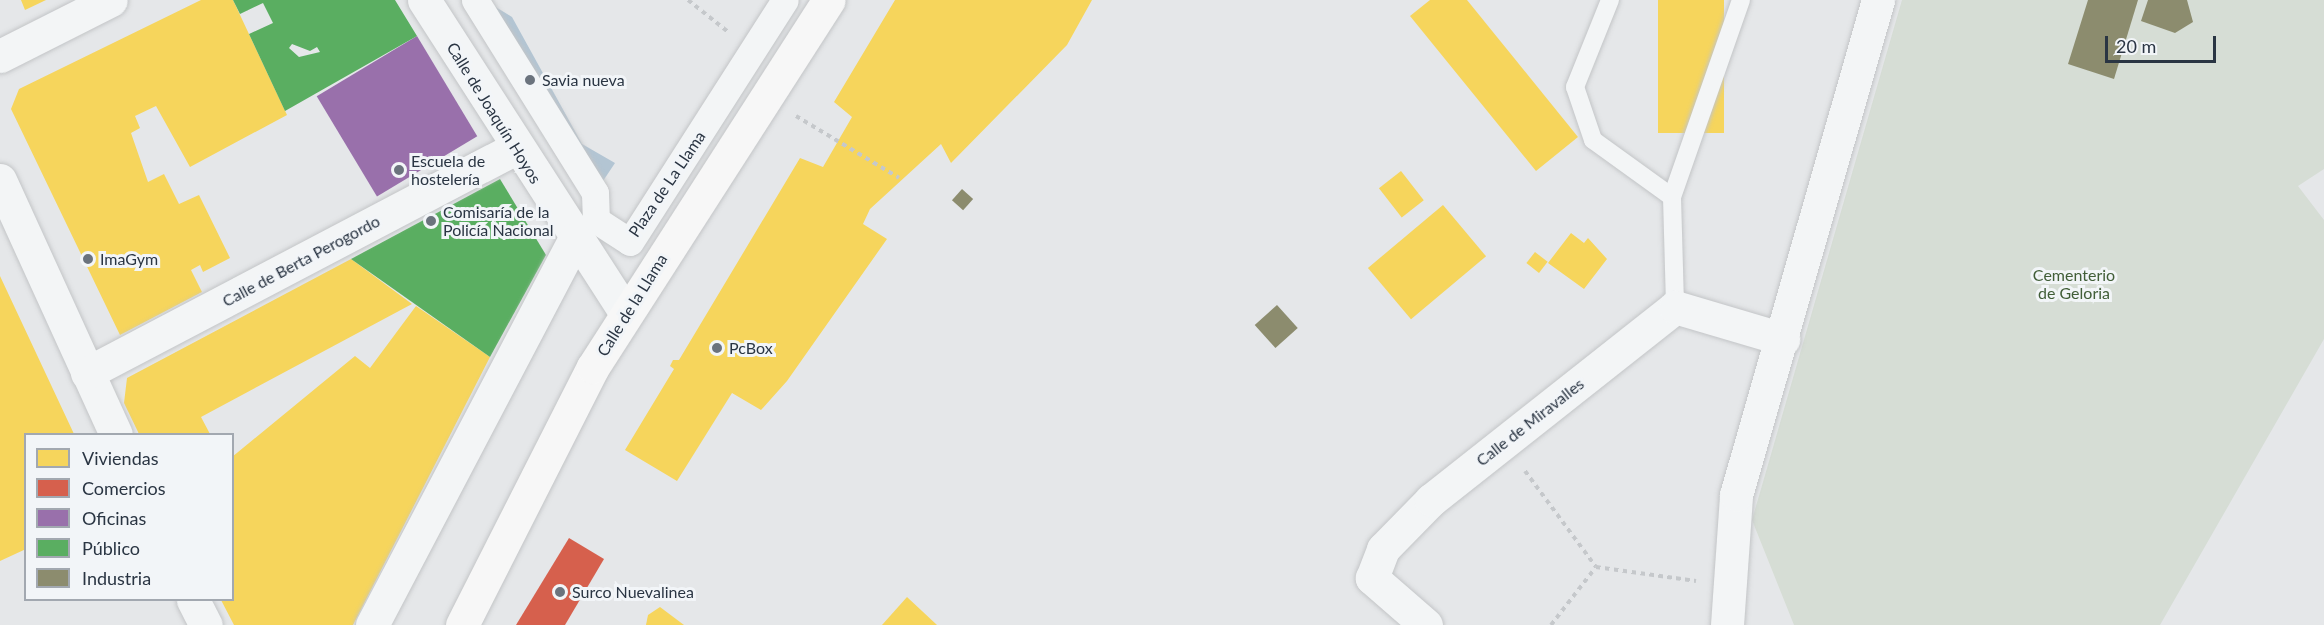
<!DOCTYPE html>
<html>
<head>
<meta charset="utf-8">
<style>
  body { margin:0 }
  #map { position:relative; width:2324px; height:625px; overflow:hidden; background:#e5e7e9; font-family:Lato,sans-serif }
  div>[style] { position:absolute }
  .green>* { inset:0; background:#d6ddd5 }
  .water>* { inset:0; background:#b3c5d3 }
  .homes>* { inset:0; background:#f6d55c; transform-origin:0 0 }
  .shops>* { inset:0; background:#d6604d }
  .offices>* { inset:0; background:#9970ab; transform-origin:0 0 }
  .public>* { inset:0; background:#5aae61 }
  .industry>* { inset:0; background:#8c8c6e; transform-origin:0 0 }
  .path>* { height:4px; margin-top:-2px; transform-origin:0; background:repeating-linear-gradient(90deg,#c5c8cb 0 4.5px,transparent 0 9px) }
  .roads { filter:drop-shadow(0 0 2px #c3c5c7) drop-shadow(0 0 2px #c3c5c7) }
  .service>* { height:18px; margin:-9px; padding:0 9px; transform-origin:9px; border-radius:9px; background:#f3f5f6 }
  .pedestrian>* { height:27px; margin:-13.5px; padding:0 13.5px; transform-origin:13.5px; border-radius:13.5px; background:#f3f5f6 }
  .minor>* { height:33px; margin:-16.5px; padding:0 16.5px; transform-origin:16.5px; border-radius:16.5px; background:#f3f5f6 }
  .secondary>* { height:33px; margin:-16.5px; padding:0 16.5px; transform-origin:16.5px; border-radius:16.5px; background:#f7f7f7 }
  .dots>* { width:16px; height:16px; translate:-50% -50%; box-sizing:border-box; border:3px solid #f2f5f8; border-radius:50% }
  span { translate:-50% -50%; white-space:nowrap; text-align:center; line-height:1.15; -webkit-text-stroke:6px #f2f5f8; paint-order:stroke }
  .poi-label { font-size:16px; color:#2a3543 }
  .left { translate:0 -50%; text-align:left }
  .street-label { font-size:16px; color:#2a3543 }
  .park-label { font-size:16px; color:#415e38 }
  .legend { position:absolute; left:24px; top:433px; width:210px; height:168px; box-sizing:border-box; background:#f2f5f8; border:2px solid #a2a8b0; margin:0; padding:8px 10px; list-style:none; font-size:18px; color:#2a3543 }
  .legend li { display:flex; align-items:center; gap:12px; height:30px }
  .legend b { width:30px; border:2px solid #a2a8b0 }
  .scale { position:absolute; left:2105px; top:36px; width:111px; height:27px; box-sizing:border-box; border:3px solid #2a3543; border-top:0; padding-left:8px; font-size:18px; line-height:21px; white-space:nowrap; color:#2a3543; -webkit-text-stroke:4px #f2f5f8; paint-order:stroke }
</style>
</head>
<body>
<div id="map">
  <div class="green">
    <i style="clip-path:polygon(1902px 0,2324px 0,2324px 169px,2298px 186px,2324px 220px,2324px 339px,2160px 625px,1794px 625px,1752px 520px)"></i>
  </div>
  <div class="water">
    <i style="clip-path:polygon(484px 0,512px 17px,582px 144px,615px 163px,595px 193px)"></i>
  </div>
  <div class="homes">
    <i style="clip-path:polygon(21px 0,46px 0,25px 10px)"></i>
    <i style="clip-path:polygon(201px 0,233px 0,287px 115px,190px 167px,156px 106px,135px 116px,140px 128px,131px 133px,148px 182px,164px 174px,179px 204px,199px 195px,230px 258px,203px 272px,200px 265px,191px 270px,202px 292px,120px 335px,11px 109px,19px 89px)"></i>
    <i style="clip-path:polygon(895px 0,1092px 0,1067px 45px,951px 163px,941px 144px,870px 209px,863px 224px,887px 239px,787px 381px,761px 410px,732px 393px,677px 481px,625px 450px,674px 369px,670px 366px,673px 360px,679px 360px,800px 158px,823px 167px,852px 117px,834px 102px)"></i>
    <i style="clip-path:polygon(1430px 0,1467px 0,1578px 137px,1536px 171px,1410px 16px)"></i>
    <i style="left:1658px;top:0;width:66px;height:133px"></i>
    <i style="left:1401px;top:171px;width:37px;height:28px;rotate:52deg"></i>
    <i style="left:1443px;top:205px;width:67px;height:98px;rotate:50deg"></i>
    <i style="clip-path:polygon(1571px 233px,1584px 243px,1588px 238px,1607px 259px,1584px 289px,1548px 263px)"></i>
    <i style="left:1535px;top:252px;width:16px;height:14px;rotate:38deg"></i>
    <i style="clip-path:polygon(351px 259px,412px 304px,201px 417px,210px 434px,139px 434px,124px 403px,127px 378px)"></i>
    <i style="clip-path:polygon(0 276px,74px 434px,26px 434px,26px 549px,0 561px)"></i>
    <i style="clip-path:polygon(416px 306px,490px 357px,353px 625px,234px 625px,221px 600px,232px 600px,232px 457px,355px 356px,370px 368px)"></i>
    <i style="clip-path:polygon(907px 597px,937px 625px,882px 625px)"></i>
    <i style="clip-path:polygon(660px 607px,684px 625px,646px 625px,648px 615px)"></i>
  </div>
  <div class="shops">
    <i style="clip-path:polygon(569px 538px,604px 559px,565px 625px,516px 625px)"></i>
  </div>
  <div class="offices">
    <i style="left:417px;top:36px;width:117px;height:117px;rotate:59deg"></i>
  </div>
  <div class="public">
    <i style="clip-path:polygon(evenodd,233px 0,395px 0,417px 36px,285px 111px,249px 34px,273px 23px,263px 3px,240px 14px,233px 0,292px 44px,310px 51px,317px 47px,320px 52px,299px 57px,289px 48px,292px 44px)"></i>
    <i style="clip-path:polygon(500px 179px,546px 255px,490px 357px,351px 259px)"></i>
  </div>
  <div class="industry">
    <i style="clip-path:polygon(2088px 0,2138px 0,2114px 79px,2068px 64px)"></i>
    <i style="clip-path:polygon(2148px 0,2187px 0,2193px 22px,2175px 33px,2141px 21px)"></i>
    <i style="left:962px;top:189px;width:15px;height:15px;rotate:42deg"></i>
    <i style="left:1277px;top:305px;width:31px;height:30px;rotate:48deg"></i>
  </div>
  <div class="path">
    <i style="left:688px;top:0;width:50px;rotate:38.5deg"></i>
    <i style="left:796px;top:116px;width:120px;rotate:31deg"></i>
    <i style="left:1525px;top:471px;width:119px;rotate:53.5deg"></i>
    <i style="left:1596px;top:567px;width:101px;rotate:8deg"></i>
    <i style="left:1551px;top:625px;width:73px;rotate:-52.2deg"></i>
  </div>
  <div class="roads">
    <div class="service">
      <i style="left:1610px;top:0;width:94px;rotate:111.9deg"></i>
      <i style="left:1575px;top:87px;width:56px;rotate:71.2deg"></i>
      <i style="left:1593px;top:140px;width:97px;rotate:35.8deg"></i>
      <i style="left:1672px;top:197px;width:110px;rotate:88.4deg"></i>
      <i style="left:1672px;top:197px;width:209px;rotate:-70.7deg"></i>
    </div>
    <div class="pedestrian">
      <i style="left:475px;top:0;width:227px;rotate:58.1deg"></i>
      <i style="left:595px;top:193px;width:27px;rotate:88deg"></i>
      <i style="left:596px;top:220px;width:40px;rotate:32.9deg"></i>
      <i style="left:630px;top:242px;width:287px;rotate:-57.4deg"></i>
    </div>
    <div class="minor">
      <i style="left:424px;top:0;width:373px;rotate:57.2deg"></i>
      <i style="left:0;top:56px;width:124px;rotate:-26.8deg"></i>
      <i style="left:0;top:180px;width:279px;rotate:65.5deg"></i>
      <i style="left:87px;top:373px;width:484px;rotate:-27.7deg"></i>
      <i style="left:193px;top:600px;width:28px;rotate:63deg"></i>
      <i style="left:372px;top:625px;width:436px;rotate:-62.3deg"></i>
      <i style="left:1426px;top:625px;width:72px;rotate:-139deg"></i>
      <i style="left:1372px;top:578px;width:31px;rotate:-69deg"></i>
      <i style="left:1383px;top:549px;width:69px;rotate:-45.6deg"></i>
      <i style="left:1431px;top:500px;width:311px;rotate:-38.3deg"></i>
      <i style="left:1675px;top:307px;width:113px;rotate:16.5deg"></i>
      <i style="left:1727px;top:625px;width:130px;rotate:-86deg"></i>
      <i style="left:1736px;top:495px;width:515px;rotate:-73.99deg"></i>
    </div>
    <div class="secondary">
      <i style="left:462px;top:625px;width:289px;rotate:-63.1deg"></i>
      <i style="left:593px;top:367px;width:436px;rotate:-57.3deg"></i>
    </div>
  </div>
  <div class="dots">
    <i style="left:530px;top:80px;background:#6b737d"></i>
    <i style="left:399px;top:170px;background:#6b737d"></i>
    <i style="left:431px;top:221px;background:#6b737d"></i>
    <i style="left:88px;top:259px;background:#6b737d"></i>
    <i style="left:717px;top:348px;background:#6b737d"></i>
    <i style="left:560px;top:592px;background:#6b737d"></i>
  </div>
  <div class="poi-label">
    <span class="left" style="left:542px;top:80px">Savia nueva</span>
    <span class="left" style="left:411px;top:170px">Escuela de<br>hostelería</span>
    <span class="left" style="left:443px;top:221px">Comisaría de la<br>Policía Nacional</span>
    <span class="left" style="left:100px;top:259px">ImaGym</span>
    <span class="left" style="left:729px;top:348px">PcBox</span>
    <span class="left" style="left:572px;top:592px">Surco Nuevalinea</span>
  </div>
  <div class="street-label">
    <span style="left:494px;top:113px;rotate:58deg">Calle de Joaquín Hoyos</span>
    <span style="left:667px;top:184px;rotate:-56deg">Plaza de La Llama</span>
    <span style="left:301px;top:261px;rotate:-28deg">Calle de Berta Perogordo</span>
    <span style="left:632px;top:305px;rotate:-58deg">Calle de la Llama</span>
    <span style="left:1530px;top:422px;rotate:-38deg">Calle de Miravalles</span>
  </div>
  <div class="park-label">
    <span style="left:2074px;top:284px">Cementerio<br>de Geloria</span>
  </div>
  <ul class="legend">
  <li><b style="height:16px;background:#f6d55c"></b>Viviendas</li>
  <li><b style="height:16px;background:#d6604d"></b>Comercios</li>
  <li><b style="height:16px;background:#9970ab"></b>Oficinas</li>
  <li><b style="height:16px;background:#5aae61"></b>Público</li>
  <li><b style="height:16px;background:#8c8c6e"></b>Industria</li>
  </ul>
  <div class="scale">20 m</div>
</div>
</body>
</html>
